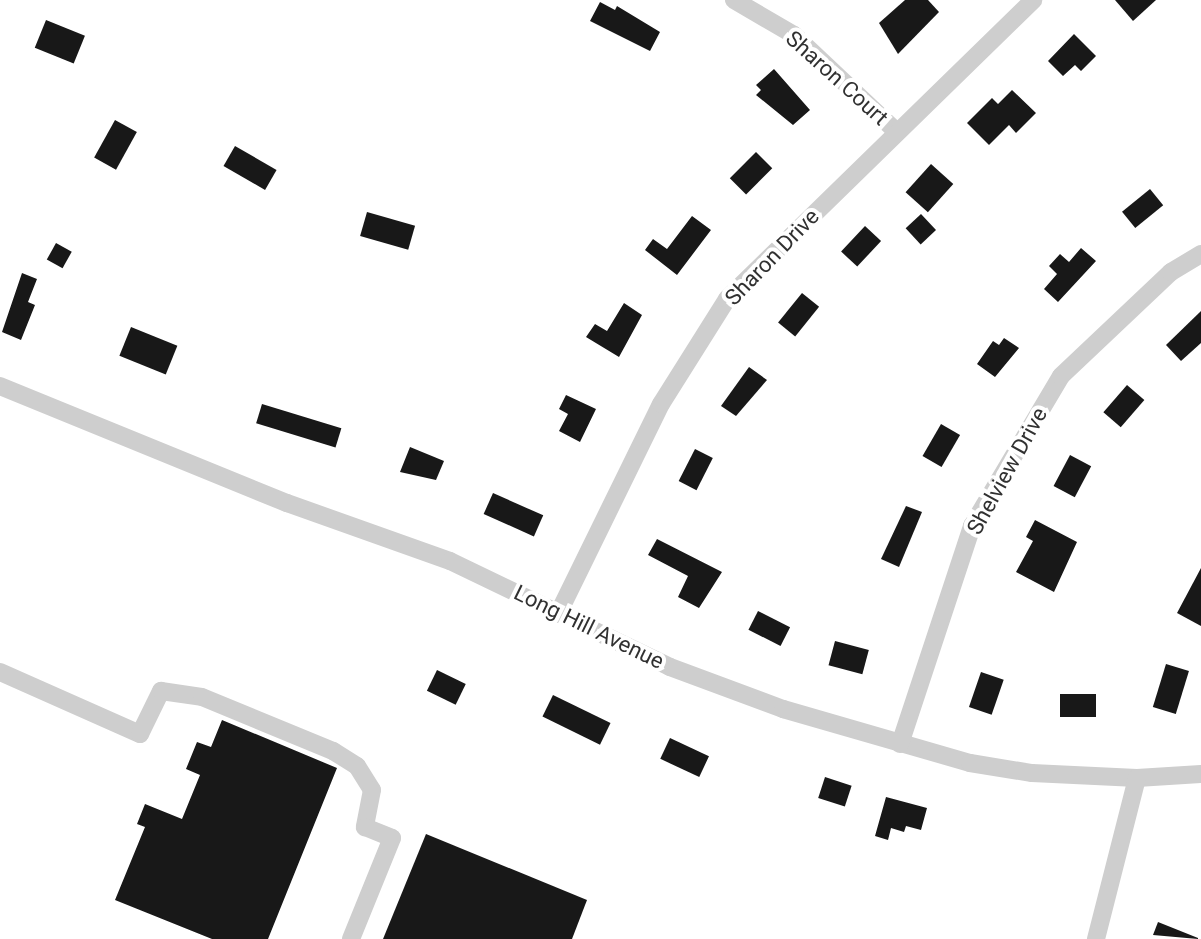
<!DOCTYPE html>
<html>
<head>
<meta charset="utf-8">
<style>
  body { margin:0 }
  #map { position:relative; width:1201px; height:939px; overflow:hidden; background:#fff; font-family:Roboto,sans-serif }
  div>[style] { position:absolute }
  .building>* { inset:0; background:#181818; transform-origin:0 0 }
  .minor>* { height:18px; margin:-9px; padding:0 9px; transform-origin:9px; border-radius:9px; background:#cecece }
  span { translate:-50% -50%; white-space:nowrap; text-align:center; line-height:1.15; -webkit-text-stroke:8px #fff; paint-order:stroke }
  .street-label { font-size:22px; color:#313131 }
</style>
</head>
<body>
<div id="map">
  <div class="building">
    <i style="clip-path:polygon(905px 0,928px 0,939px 12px,898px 54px,879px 23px)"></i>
    <i style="clip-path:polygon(1115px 0,1156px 0,1133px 21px)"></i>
    <i style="clip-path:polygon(600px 2px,615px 10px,617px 6px,660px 32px,650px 51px,590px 21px)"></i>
    <i style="left:46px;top:20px;width:42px;height:30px;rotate:22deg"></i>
    <i style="clip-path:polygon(1074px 34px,1096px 56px,1081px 71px,1075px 65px,1063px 76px,1048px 61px)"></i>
    <i style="clip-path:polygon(774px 69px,810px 110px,793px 125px,756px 95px,761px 90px,756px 85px)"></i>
    <i style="clip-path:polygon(1012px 90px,1036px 113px,1016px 133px,1009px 125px,989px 145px,967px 123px,992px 98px,998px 104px)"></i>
    <i style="left:115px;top:120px;width:25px;height:43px;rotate:29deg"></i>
    <i style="left:235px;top:146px;width:48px;height:23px;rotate:30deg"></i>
    <i style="left:756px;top:152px;width:23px;height:37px;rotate:45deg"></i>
    <i style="left:931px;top:164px;width:30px;height:38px;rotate:42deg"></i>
    <i style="left:1150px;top:189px;width:21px;height:36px;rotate:51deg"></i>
    <i style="left:367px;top:212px;width:50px;height:25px;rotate:16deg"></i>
    <i style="left:921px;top:214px;width:22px;height:21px;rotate:47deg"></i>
    <i style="clip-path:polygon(692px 216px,711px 230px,677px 275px,645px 250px,653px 239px,667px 249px)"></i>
    <i style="left:865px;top:226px;width:22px;height:35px;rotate:43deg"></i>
    <i style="left:56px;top:243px;width:18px;height:19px;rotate:29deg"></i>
    <i style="clip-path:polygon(1081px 248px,1096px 261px,1058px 302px,1044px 289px,1057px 274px,1049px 266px,1060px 254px,1069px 262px)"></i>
    <i style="clip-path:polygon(22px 273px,37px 279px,28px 302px,35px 305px,21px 340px,2px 332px)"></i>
    <i style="left:802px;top:293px;width:22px;height:38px;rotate:39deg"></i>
    <i style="clip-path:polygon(624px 303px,642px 315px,619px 357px,586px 337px,595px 324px,607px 331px)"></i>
    <i style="clip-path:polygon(1201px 311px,1201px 343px,1181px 361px,1166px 345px)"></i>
    <i style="left:131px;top:327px;width:50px;height:31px;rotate:22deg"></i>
    <i style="clip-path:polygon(1004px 338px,1019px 348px,995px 377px,977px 364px,993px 341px,999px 345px)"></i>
    <i style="clip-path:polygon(749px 367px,767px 380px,736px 416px,721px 406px)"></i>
    <i style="left:1127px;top:385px;width:23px;height:36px;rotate:41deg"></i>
    <i style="clip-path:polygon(566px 395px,596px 409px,580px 442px,559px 431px,568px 414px,559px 409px)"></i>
    <i style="left:262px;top:404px;width:83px;height:20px;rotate:17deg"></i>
    <i style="left:941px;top:424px;width:22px;height:37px;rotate:30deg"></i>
    <i style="clip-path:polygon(410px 447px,444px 461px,436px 480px,400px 472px)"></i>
    <i style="left:695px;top:449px;width:20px;height:36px;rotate:27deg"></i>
    <i style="left:1070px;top:455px;width:24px;height:35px;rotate:28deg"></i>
    <i style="left:493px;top:493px;width:55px;height:23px;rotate:24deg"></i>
    <i style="clip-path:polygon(906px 506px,922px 512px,899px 567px,881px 559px)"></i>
    <i style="clip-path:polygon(1035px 520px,1077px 542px,1054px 592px,1016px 572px,1033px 541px,1026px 537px)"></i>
    <i style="clip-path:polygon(657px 539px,722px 572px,699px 608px,678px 597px,688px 576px,648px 555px)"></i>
    <i style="clip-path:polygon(1201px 568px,1201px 626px,1177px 613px)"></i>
    <i style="left:758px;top:611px;width:36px;height:21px;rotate:27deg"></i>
    <i style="left:835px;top:641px;width:35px;height:25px;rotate:15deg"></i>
    <i style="left:1166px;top:664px;width:24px;height:45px;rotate:17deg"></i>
    <i style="left:437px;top:670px;width:32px;height:23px;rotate:26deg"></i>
    <i style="left:981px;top:672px;width:24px;height:37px;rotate:19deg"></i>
    <i style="left:1060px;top:694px;width:36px;height:23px"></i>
    <i style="left:553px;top:695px;width:64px;height:24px;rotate:26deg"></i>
    <i style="clip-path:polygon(222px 720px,337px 768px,268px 939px,212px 939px,115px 900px,145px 827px,137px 824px,145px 804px,182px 819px,200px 775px,186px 769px,197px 742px,211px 747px)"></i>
    <i style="left:670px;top:738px;width:43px;height:23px;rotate:25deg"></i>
    <i style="left:825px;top:777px;width:28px;height:22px;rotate:18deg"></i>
    <i style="clip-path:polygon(886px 797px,927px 808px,921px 830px,906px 826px,904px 832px,891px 828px,888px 840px,875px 836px)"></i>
    <i style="clip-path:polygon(426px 834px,587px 900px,572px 939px,383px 939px)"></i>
    <i style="clip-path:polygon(1158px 922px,1198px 938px,1198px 939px,1153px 935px)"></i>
  </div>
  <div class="minor">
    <i style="left:734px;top:0;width:69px;rotate:30.3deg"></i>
    <i style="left:794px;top:35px;width:141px;rotate:43.3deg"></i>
    <i style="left:0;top:386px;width:310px;rotate:22.2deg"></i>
    <i style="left:287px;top:503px;width:173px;rotate:19.6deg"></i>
    <i style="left:450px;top:561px;width:244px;rotate:25.7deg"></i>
    <i style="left:670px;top:667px;width:121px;rotate:20.4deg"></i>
    <i style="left:783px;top:709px;width:195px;rotate:16.1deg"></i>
    <i style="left:970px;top:763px;width:63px;rotate:9.2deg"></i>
    <i style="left:1032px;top:773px;width:105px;rotate:2.7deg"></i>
    <i style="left:1137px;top:778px;width:64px;rotate:-3.6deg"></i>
    <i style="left:560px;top:610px;width:229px;rotate:-63.9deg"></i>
    <i style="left:661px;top:404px;width:124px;rotate:-57.8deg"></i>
    <i style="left:727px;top:299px;width:428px;rotate:-44.3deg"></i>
    <i style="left:0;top:672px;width:153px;rotate:23.9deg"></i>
    <i style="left:140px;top:734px;width:48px;rotate:-64deg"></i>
    <i style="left:161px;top:691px;width:41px;rotate:8.3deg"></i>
    <i style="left:202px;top:697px;width:142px;rotate:22.4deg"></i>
    <i style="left:333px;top:751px;width:28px;rotate:32deg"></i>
    <i style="left:357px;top:766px;width:28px;rotate:58deg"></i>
    <i style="left:372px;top:790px;width:38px;rotate:101deg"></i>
    <i style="left:365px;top:827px;width:29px;rotate:22deg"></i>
    <i style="left:392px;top:838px;width:109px;rotate:112.1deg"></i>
    <i style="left:900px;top:744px;width:230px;rotate:-71.7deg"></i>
    <i style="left:972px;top:526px;width:174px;rotate:-59.3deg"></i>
    <i style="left:1061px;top:376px;width:151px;rotate:-43.4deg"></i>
    <i style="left:1171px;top:272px;width:35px;rotate:-31deg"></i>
    <i style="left:1096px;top:939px;width:166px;rotate:-75.7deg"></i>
  </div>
  <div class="street-label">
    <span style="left:837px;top:78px;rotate:42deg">Sharon Court</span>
    <span style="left:772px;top:257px;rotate:-46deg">Sharon Drive</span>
    <span style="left:1007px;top:471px;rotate:-61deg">Shelview Drive</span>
    <span style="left:589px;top:627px;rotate:26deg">Long Hill Avenue</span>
  </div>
</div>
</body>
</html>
